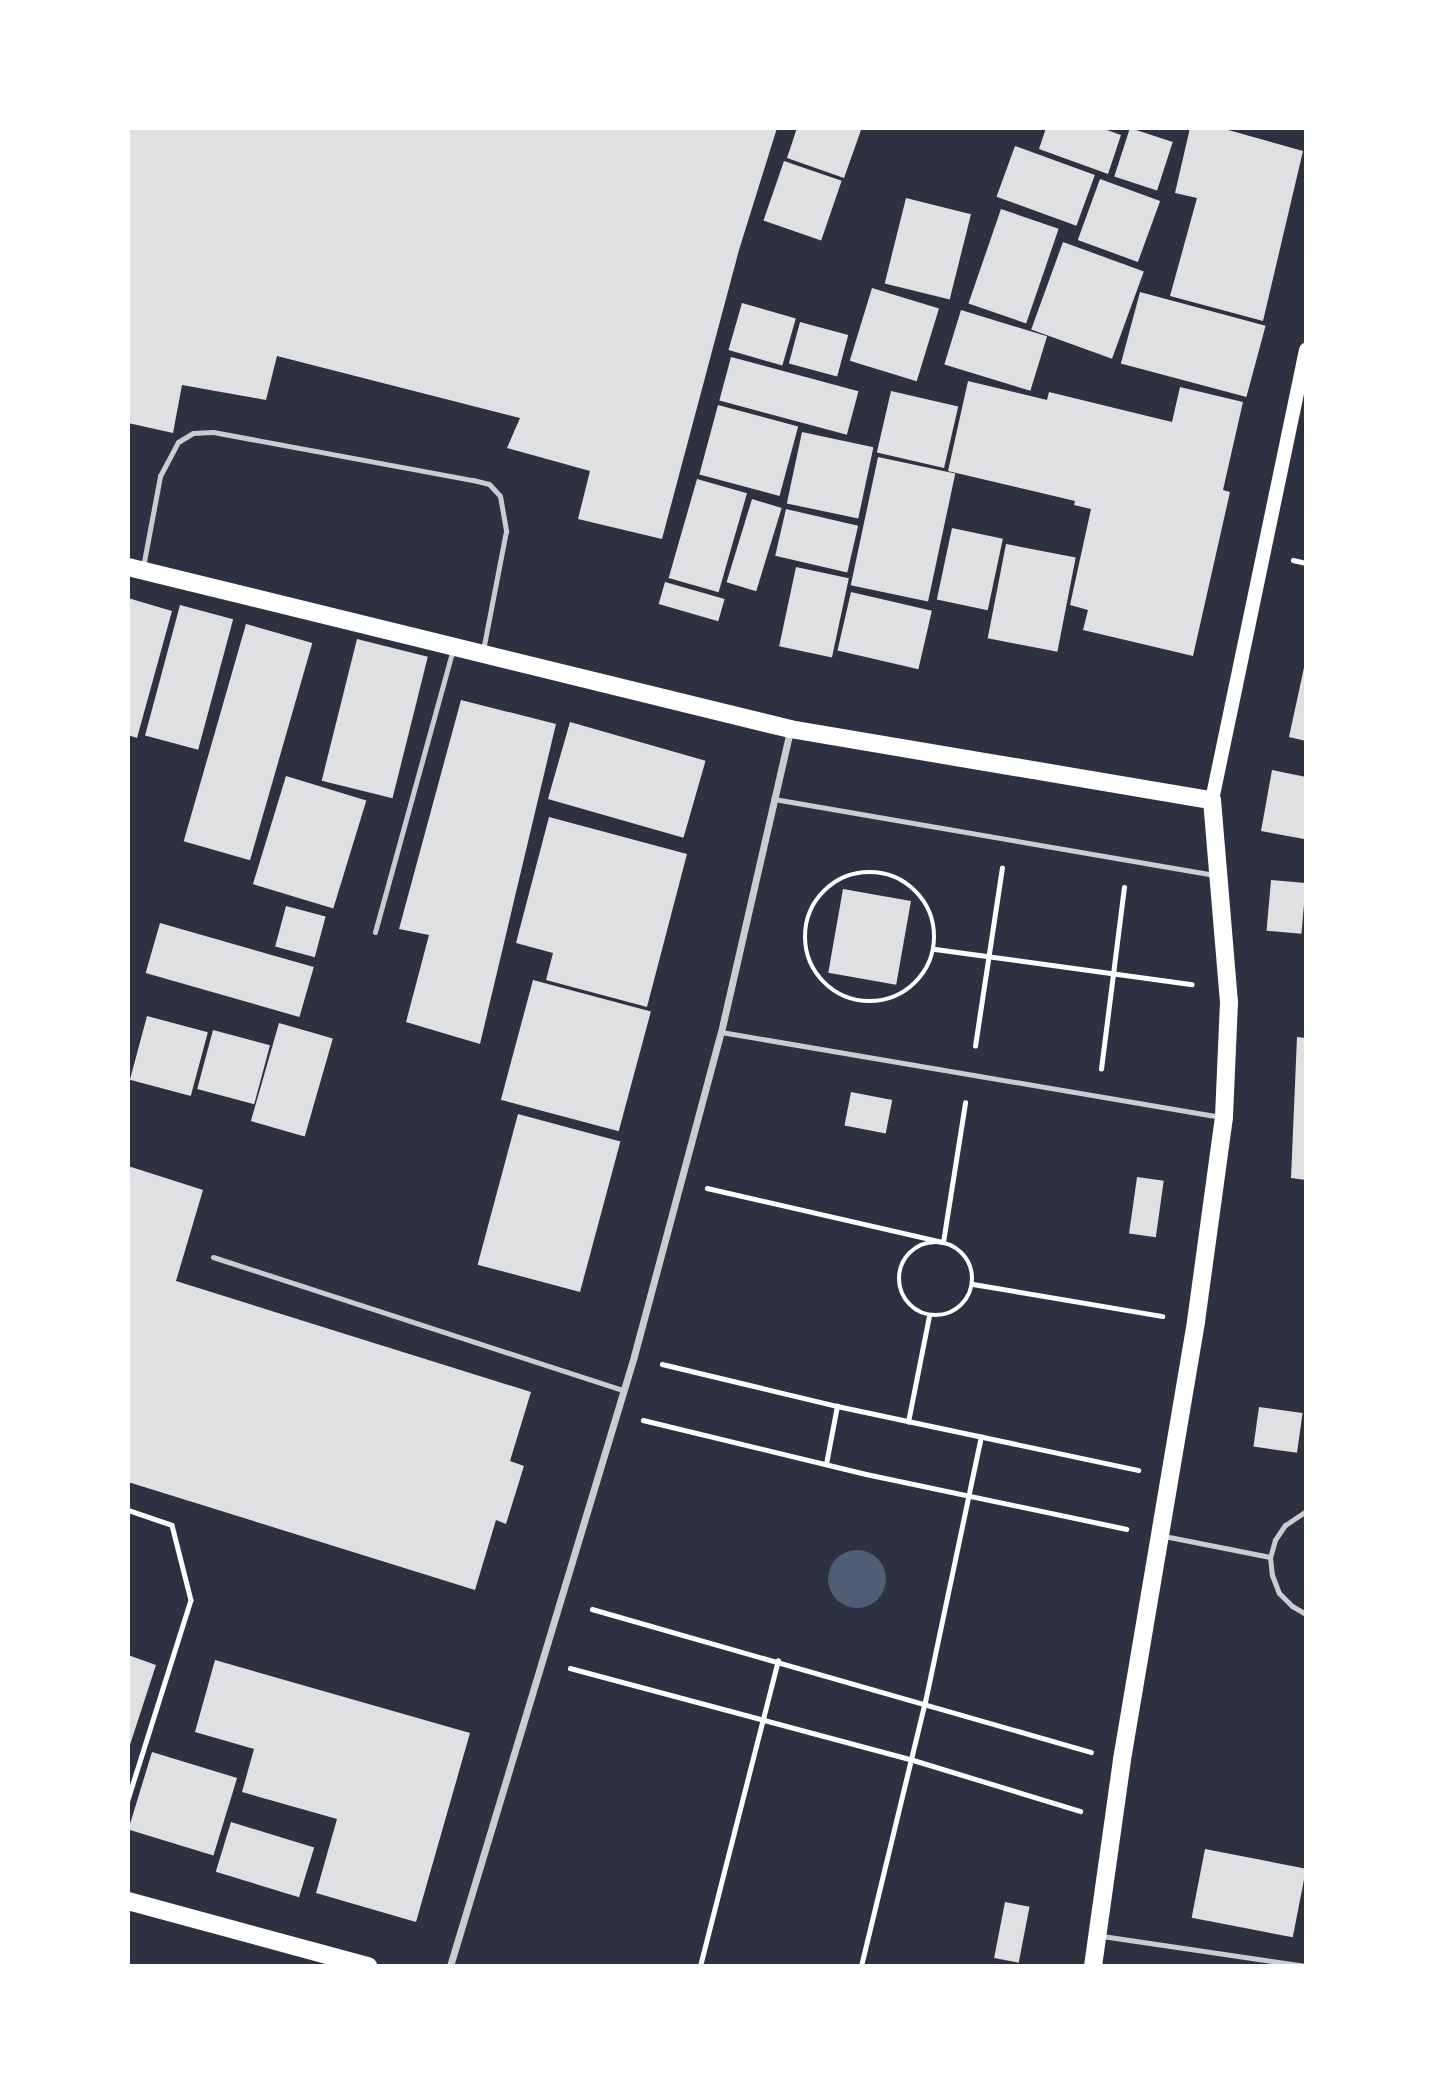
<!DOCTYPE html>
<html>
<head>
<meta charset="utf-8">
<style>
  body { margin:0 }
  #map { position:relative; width:1434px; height:2094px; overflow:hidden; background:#2d3142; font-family:"Exo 2",sans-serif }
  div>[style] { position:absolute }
  .water>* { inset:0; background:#4f5d75 }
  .round { border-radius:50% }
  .building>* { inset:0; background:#e0e0e3; transform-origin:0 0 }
  .path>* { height:4.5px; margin:-2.25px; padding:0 2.25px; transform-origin:2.25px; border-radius:2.25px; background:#fff }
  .path>.ring { margin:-2.25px; padding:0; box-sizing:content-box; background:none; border:4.5px solid #fff; border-radius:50% }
  .service>* { height:5px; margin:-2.5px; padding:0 2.5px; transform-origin:2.5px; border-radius:2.5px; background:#caccd0 }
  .minor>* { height:7px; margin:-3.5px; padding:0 3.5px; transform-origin:3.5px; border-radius:3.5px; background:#caccd0 }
  .secondary>* { height:14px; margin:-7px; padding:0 7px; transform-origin:7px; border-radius:7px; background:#fff }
  .primary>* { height:18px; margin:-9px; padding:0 9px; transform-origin:9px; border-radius:9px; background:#fff }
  span { translate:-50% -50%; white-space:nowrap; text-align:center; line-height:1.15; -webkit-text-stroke:7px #fff; paint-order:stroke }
  .frame { position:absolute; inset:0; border:130px solid #fff; pointer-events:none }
</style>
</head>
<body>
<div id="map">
  <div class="water">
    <i class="round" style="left:828px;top:1550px;width:58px;height:58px"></i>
  </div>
  <div class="building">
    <i style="clip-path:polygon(128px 128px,777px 128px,739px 250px,662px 539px,578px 519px,590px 471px,507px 448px,520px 418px,277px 356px,266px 400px,182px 385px,173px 433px,128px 423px)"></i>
    <i style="clip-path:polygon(797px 128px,861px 130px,844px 178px,787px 158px)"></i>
    <i style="clip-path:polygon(1046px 128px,1101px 128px,1121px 135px,1108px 174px,1039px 149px)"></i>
    <i style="left:1130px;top:128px;width:45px;height:51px;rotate:18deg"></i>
    <i style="clip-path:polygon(1190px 128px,1221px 128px,1303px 151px,1263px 321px,1170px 296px,1197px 198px,1175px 193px)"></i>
    <i style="left:1015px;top:146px;width:85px;height:54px;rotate:20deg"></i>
    <i style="left:784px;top:161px;width:61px;height:63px;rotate:19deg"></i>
    <i style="left:1100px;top:179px;width:64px;height:65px;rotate:20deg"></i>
    <i style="left:906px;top:198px;width:67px;height:88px;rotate:14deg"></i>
    <i style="left:1001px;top:209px;width:61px;height:100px;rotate:19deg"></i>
    <i style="left:1063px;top:242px;width:86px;height:93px;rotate:20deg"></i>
    <i style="left:872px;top:288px;width:70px;height:76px;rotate:17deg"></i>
    <i style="left:1140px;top:292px;width:130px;height:74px;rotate:15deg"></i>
    <i style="left:742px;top:303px;width:56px;height:49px;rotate:16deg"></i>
    <i style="left:961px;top:310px;width:90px;height:57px;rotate:17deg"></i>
    <i style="left:800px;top:322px;width:50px;height:43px;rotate:15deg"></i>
    <i style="left:731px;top:357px;width:132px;height:45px;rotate:15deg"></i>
    <i style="clip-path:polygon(968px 381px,1047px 400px,1049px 392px,1172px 422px,1180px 387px,1243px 402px,1223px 490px,1230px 492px,1193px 656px,1083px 630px,1088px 610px,1070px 605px,1091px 509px,1074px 505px,1075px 501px,948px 471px)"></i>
    <i style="left:891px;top:391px;width:69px;height:63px;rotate:13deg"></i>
    <i style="left:718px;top:405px;width:83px;height:72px;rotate:15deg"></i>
    <i style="left:802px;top:432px;width:73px;height:73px;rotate:12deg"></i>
    <i style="left:878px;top:457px;width:79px;height:131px;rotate:12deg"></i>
    <i style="left:697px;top:479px;width:52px;height:103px;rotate:16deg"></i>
    <i style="left:752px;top:499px;width:31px;height:87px;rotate:17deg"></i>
    <i style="left:786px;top:509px;width:74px;height:48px;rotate:13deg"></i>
    <i style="left:952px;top:528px;width:52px;height:73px;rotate:12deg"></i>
    <i style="left:1006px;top:544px;width:71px;height:96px;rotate:11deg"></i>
    <i style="left:796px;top:567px;width:54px;height:81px;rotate:12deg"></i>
    <i style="left:665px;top:582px;width:62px;height:23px;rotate:16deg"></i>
    <i style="left:851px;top:592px;width:83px;height:60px;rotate:13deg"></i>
    <i style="clip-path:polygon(128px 598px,172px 611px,137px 738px,128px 735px)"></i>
    <i style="left:180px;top:605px;width:55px;height:135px;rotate:15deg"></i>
    <i style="left:246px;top:624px;width:69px;height:226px;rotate:16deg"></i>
    <i style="left:357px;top:639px;width:73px;height:146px;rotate:14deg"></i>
    <i style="clip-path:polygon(1305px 663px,1306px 663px,1306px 741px,1289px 737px)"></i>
    <i style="clip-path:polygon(461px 700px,556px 724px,480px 1044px,406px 1022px,429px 935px,399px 929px)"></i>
    <i style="left:570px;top:722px;width:141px;height:80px;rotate:16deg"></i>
    <i style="clip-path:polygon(1272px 770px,1306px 777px,1304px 839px,1261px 831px)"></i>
    <i style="left:286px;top:776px;width:84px;height:113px;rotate:17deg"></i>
    <i style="clip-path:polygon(549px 817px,687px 854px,647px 1007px,546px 980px,553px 953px,516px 943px)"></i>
    <i style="left:1271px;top:880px;width:35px;height:51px;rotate:5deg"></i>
    <i style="left:843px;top:889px;width:69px;height:85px;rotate:10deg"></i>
    <i style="left:286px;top:906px;width:41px;height:42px;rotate:15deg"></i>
    <i style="left:160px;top:923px;width:160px;height:52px;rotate:16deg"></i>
    <i style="left:533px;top:980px;width:122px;height:124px;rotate:15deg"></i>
    <i style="left:147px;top:1016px;width:63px;height:66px;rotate:15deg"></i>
    <i style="left:279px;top:1023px;width:56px;height:102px;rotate:16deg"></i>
    <i style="left:213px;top:1030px;width:59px;height:61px;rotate:15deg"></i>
    <i style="clip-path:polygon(1297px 1037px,1306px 1038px,1306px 1180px,1291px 1178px)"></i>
    <i style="left:851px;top:1092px;width:42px;height:34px;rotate:11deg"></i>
    <i style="left:518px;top:1114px;width:106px;height:156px;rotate:15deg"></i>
    <i style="clip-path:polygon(128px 1166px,203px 1190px,176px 1281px,531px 1392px,510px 1461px,524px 1466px,506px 1524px,496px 1520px,475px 1590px,128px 1482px)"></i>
    <i style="left:1137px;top:1177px;width:27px;height:57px;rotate:8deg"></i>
    <i style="left:1259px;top:1407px;width:44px;height:40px;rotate:8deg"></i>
    <i style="clip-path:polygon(128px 1655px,156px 1665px,128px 1751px)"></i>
    <i style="clip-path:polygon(215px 1660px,470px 1733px,416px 1922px,316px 1893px,337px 1819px,242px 1792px,254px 1749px,195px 1732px)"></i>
    <i style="left:152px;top:1752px;width:89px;height:81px;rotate:17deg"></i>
    <i style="left:231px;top:1822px;width:87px;height:52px;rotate:17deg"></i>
    <i style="left:1205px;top:1849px;width:103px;height:70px;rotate:11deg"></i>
    <i style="left:1005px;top:1902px;width:25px;height:57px;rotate:11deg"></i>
  </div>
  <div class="path">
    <i style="left:1293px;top:560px;width:13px;rotate:13deg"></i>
    <i class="ring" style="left:805px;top:872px;width:125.5px;height:125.5px"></i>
    <i style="left:935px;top:949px;width:259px;rotate:7.8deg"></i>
    <i style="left:975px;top:1046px;width:180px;rotate:-81.4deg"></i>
    <i style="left:1101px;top:1069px;width:183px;rotate:-82.8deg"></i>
    <i style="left:707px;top:1188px;width:242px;rotate:12.9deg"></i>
    <i style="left:943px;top:1242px;width:141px;rotate:-81deg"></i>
    <i class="ring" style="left:899px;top:1242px;width:69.5px;height:69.5px"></i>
    <i style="left:973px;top:1284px;width:192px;rotate:9.6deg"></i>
    <i style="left:662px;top:1364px;width:180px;rotate:13.5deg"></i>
    <i style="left:837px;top:1406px;width:308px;rotate:12deg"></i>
    <i style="left:643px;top:1420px;width:229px;rotate:13.6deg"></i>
    <i style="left:866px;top:1474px;width:266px;rotate:11.9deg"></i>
    <i style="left:908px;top:1422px;width:108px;rotate:-78.8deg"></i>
    <i style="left:826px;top:1464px;width:59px;rotate:-79.3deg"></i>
    <i style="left:128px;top:1510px;width:46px;rotate:18.8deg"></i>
    <i style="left:172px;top:1525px;width:77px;rotate:75.8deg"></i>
    <i style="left:191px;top:1600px;width:210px;rotate:107.5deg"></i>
    <i style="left:592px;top:1609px;width:519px;rotate:15.99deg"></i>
    <i style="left:570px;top:1668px;width:352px;rotate:15deg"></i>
    <i style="left:910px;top:1759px;width:178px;rotate:17deg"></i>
    <i style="left:700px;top:1966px;width:315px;rotate:-75.7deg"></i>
    <i style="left:861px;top:1966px;width:272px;rotate:-76.4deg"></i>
    <i style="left:925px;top:1702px;width:271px;rotate:-78.1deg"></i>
  </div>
  <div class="service">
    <i style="left:143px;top:567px;width:93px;rotate:-79.4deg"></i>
    <i style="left:160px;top:476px;width:38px;rotate:-62deg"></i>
    <i style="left:178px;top:442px;width:17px;rotate:-31deg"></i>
    <i style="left:193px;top:433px;width:20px;rotate:-3deg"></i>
    <i style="left:213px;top:432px;width:264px;rotate:10.5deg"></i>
    <i style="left:473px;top:480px;width:16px;rotate:14deg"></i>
    <i style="left:489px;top:484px;width:16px;rotate:47deg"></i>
    <i style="left:500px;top:496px;width:36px;rotate:80deg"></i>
    <i style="left:506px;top:531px;width:121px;rotate:100.9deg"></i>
    <i style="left:774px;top:799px;width:447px;rotate:9.8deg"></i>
    <i style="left:375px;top:932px;width:295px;rotate:-74.6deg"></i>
    <i style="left:721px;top:1032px;width:507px;rotate:9.65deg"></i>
    <i style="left:213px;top:1257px;width:431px;rotate:18deg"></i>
    <i style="left:1306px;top:1511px;width:25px;rotate:146deg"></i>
    <i style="left:1285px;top:1525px;width:18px;rotate:124deg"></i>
    <i style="left:1275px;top:1540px;width:18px;rotate:106deg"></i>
    <i style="left:1270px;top:1557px;width:18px;rotate:84deg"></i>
    <i style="left:1272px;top:1575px;width:19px;rotate:69deg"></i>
    <i style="left:1279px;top:1593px;width:18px;rotate:45deg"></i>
    <i style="left:1292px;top:1606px;width:16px;rotate:30deg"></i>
    <i style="left:1164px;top:1536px;width:108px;rotate:11.2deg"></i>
    <i style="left:1102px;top:1936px;width:206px;rotate:8.4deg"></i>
  </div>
  <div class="minor">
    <i style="left:450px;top:1966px;width:637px;rotate:-73.21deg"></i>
    <i style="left:634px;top:1356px;width:335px;rotate:-75deg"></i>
    <i style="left:721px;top:1032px;width:310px;rotate:-77.1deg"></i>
  </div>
  <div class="secondary">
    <i style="left:1212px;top:800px;width:460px;rotate:-78.2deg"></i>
  </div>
  <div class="primary">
    <i style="left:128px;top:567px;width:682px;rotate:13.75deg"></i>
    <i style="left:790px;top:729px;width:428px;rotate:9.6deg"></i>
    <i style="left:1212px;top:800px;width:203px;rotate:85.2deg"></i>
    <i style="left:1229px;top:1002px;width:115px;rotate:92.5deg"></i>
    <i style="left:1224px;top:1117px;width:207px;rotate:97.8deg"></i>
    <i style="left:1196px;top:1322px;width:444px;rotate:99.6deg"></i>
    <i style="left:1122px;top:1760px;width:208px;rotate:98deg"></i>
    <i style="left:128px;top:1901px;width:249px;rotate:15.2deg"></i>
  </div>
  <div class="frame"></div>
</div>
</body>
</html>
